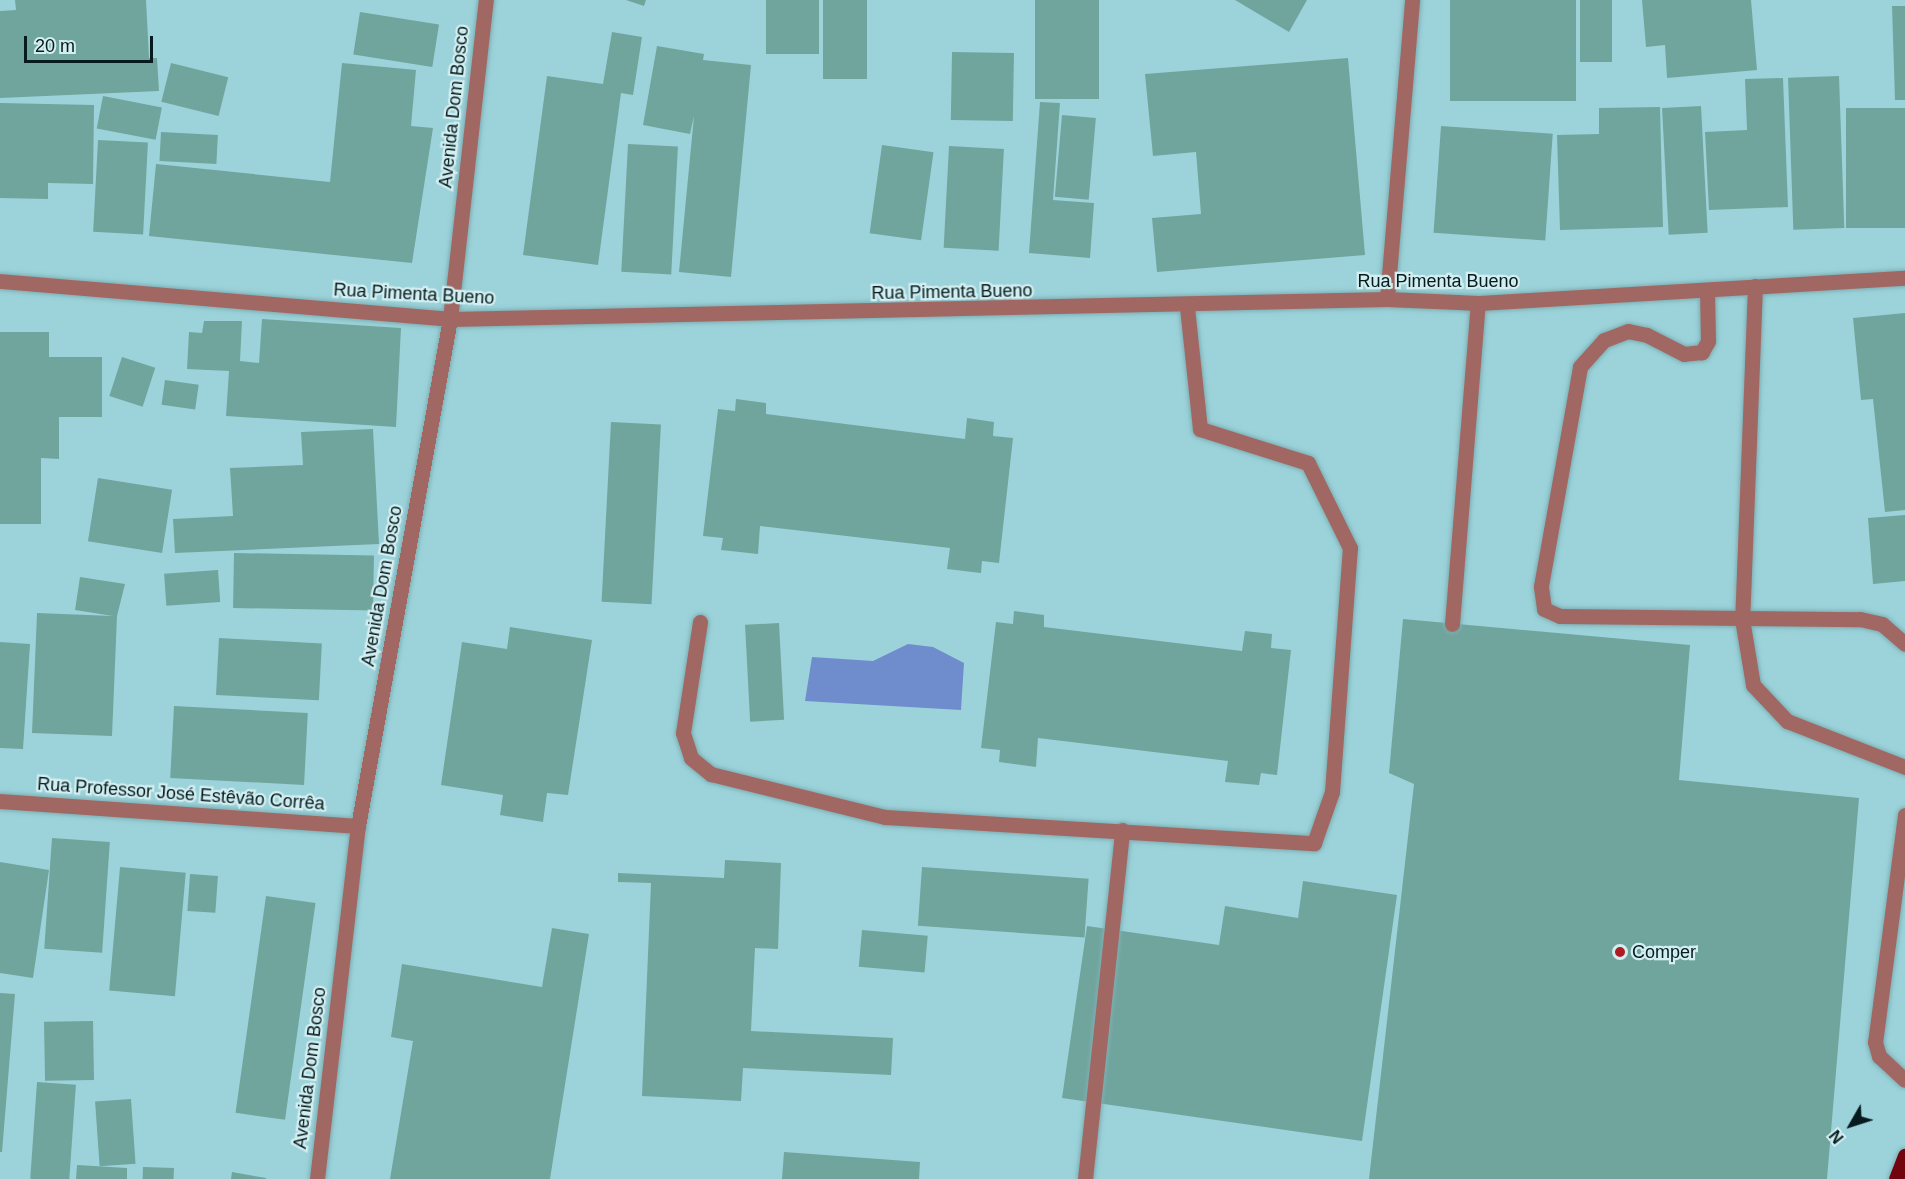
<!DOCTYPE html>
<html>
<head>
<meta charset="utf-8">
<style>
  body { margin:0 }
  #map { position:relative; width:1905px; height:1179px; overflow:hidden; background:#9cd3da; font-family:Arial,sans-serif }
  div>[style] { position:absolute }
  .water>* { inset:0; background:#6f8ccd }
  .building>* { inset:0; background:#70a59d; transform-origin:0 0 }
  .roads { filter:drop-shadow(0 0 2px #7eaeb4) drop-shadow(0 0 2px #7eaeb4) }
  .minor>* { height:15px; margin:-7.5px; padding:0 7.5px; transform-origin:7.5px; border-radius:7.5px; background:#a16863 }
  .major>* { height:15px; margin:-7.5px; padding:0 7.5px; transform-origin:7.5px; border-radius:7.5px; background:#72040e }
  .dots>* { width:16px; height:16px; translate:-50% -50%; box-sizing:border-box; border:3px solid #d3eef1; border-radius:50% }
  span { translate:-50% -50%; white-space:nowrap; text-align:center; line-height:1.15; -webkit-text-stroke:4.5px #d3eef1; paint-order:stroke }
  .street-label { font-size:18px; color:#051b1d }
  .poi-label { font-size:18px; color:#051b1d }
  .left { translate:0 -50%; text-align:left }
  .north { position:absolute; left:1821px; top:1095px; width:60px; height:60px; -webkit-text-stroke:4px #d3eef1; paint-order:stroke; rotate:231deg; font-size:16px; font-weight:700; line-height:24px; text-align:center; color:#051b1d }
  .north::after { content:''; display:block; margin:auto; width:21px; height:27px; background:#051b1d; clip-path:polygon(50% 0,100% 100%,50% 72%,0 100%) }
  .scale { position:absolute; left:24px; top:36px; width:129px; height:27px; box-sizing:border-box; border:3px solid #051b1d; border-top:0; padding-left:8px; font-size:18px; line-height:21px; white-space:nowrap; color:#051b1d; -webkit-text-stroke:4px #d3eef1; paint-order:stroke }
</style>
</head>
<body>
<div id="map">
  <div class="water">
    <i style="clip-path:polygon(908px 644px,933px 647px,964px 663px,961px 710px,805px 701px,812px 657px,873px 661px)"></i>
  </div>
  <div class="building">
    <i style="clip-path:polygon(15px 0,146px 0,149px 58px,157px 58px,159px 91px,0 98px,0 11px,16px 10px)"></i>
    <i style="clip-path:polygon(626px 0,646px 0,644px 6px)"></i>
    <i style="left:766px;top:0;width:53px;height:54px"></i>
    <i style="left:823px;top:0;width:44px;height:79px"></i>
    <i style="left:1035px;top:0;width:64px;height:99px"></i>
    <i style="clip-path:polygon(1235px 0,1307px 0,1289px 32px)"></i>
    <i style="left:1450px;top:0;width:126px;height:101px"></i>
    <i style="left:1580px;top:0;width:32px;height:62px"></i>
    <i style="clip-path:polygon(1642px 0,1751px 0,1757px 70px,1667px 78px,1665px 45px,1646px 47px)"></i>
    <i style="clip-path:polygon(1892px 6px,1905px 6px,1905px 100px,1895px 100px)"></i>
    <i style="left:360px;top:12px;width:80px;height:43px;rotate:9deg"></i>
    <i style="clip-path:polygon(612px 32px,642px 37px,633px 95px,621px 93px,598px 265px,523px 255px,547px 76px,603px 84px)"></i>
    <i style="clip-path:polygon(657px 46px,704px 54px,703px 60px,751px 65px,731px 277px,679px 272px,694px 116px,690px 134px,643px 125px)"></i>
    <i style="left:952px;top:52px;width:62px;height:68px;rotate:1deg"></i>
    <i style="clip-path:polygon(1348px 58px,1365px 255px,1157px 272px,1152px 218px,1201px 214px,1196px 152px,1153px 156px,1145px 74px)"></i>
    <i style="left:171px;top:63px;width:59px;height:40px;rotate:14deg"></i>
    <i style="clip-path:polygon(342px 63px,416px 70px,411px 126px,433px 128px,412px 263px,149px 236px,156px 164px,330px 182px)"></i>
    <i style="left:1839px;top:76px;width:152px;height:51px;rotate:88deg"></i>
    <i style="clip-path:polygon(1783px 78px,1788px 207px,1709px 210px,1705px 132px,1747px 130px,1745px 79px)"></i>
    <i style="left:103px;top:96px;width:60px;height:33px;rotate:11deg"></i>
    <i style="clip-path:polygon(1040px 102px,1060px 103px,1053px 200px,1094px 203px,1090px 258px,1029px 253px)"></i>
    <i style="clip-path:polygon(0 103px,94px 105px,93px 184px,48px 183px,48px 199px,0 198px)"></i>
    <i style="left:1701px;top:106px;width:127px;height:39px;rotate:87deg"></i>
    <i style="clip-path:polygon(1660px 107px,1663px 227px,1560px 230px,1557px 135px,1599px 134px,1599px 108px)"></i>
    <i style="left:1905px;top:108px;width:120px;height:59px;rotate:90deg"></i>
    <i style="left:1062px;top:115px;width:34px;height:82px;rotate:5deg"></i>
    <i style="left:1441px;top:126px;width:112px;height:107px;rotate:4deg"></i>
    <i style="left:161px;top:132px;width:57px;height:29px;rotate:3deg"></i>
    <i style="left:98px;top:140px;width:50px;height:92px;rotate:3deg"></i>
    <i style="left:628px;top:144px;width:50px;height:128px;rotate:3deg"></i>
    <i style="left:882px;top:145px;width:52px;height:89px;rotate:8deg"></i>
    <i style="left:949px;top:146px;width:55px;height:102px;rotate:3deg"></i>
    <i style="clip-path:polygon(1905px 313px,1905px 510px,1885px 512px,1873px 399px,1861px 400px,1853px 318px)"></i>
    <i style="clip-path:polygon(262px 319px,401px 328px,396px 427px,226px 416px,229px 371px,187px 369px,189px 332px,202px 333px,204px 321px,242px 321px,240px 361px,259px 363px)"></i>
    <i style="clip-path:polygon(0 332px,49px 332px,49px 357px,102px 357px,102px 417px,59px 417px,59px 459px,41px 458px,41px 524px,0 524px)"></i>
    <i style="left:122px;top:357px;width:35px;height:41px;rotate:18deg"></i>
    <i style="left:165px;top:380px;width:34px;height:25px;rotate:8deg"></i>
    <i style="clip-path:polygon(736px 399px,766px 403px,766px 414px,965px 439px,967px 418px,994px 422px,993px 436px,1013px 438px,999px 563px,982px 561px,981px 573px,947px 569px,950px 548px,760px 526px,758px 554px,721px 550px,723px 538px,703px 536px,718px 409px,735px 411px)"></i>
    <i style="left:611px;top:422px;width:50px;height:180px;rotate:3deg"></i>
    <i style="clip-path:polygon(373px 429px,379px 544px,175px 553px,173px 519px,233px 516px,230px 468px,303px 465px,301px 432px)"></i>
    <i style="left:98px;top:478px;width:75px;height:64px;rotate:9deg"></i>
    <i style="clip-path:polygon(1905px 515px,1905px 581px,1873px 584px,1868px 518px)"></i>
    <i style="left:234px;top:553px;width:140px;height:55px;rotate:1deg"></i>
    <i style="left:218px;top:570px;width:32px;height:54px;rotate:86deg"></i>
    <i style="clip-path:polygon(80px 577px,125px 584px,117px 616px,112px 736px,32px 733px,37px 613px,113px 616px,75px 610px)"></i>
    <i style="clip-path:polygon(1014px 611px,1044px 615px,1044px 627px,1242px 651px,1245px 631px,1272px 634px,1271px 648px,1291px 650px,1277px 775px,1261px 773px,1259px 785px,1225px 782px,1228px 761px,1038px 738px,1036px 767px,999px 762px,1000px 750px,981px 748px,996px 622px,1013px 624px)"></i>
    <i style="clip-path:polygon(1403px 619px,1690px 645px,1679px 780px,1859px 798px,1827px 1179px,1369px 1179px,1414px 784px,1389px 773px)"></i>
    <i style="left:779px;top:623px;width:97px;height:34px;rotate:87deg"></i>
    <i style="clip-path:polygon(510px 627px,592px 640px,568px 795px,547px 793px,543px 822px,500px 815px,503px 795px,441px 785px,462px 642px,507px 649px)"></i>
    <i style="left:219px;top:638px;width:103px;height:57px;rotate:3deg"></i>
    <i style="clip-path:polygon(0 642px,30px 644px,23px 749px,0 748px)"></i>
    <i style="left:174px;top:706px;width:134px;height:72px;rotate:3deg"></i>
    <i style="left:52px;top:838px;width:58px;height:111px;rotate:4deg"></i>
    <i style="clip-path:polygon(725px 860px,781px 863px,778px 949px,755px 948px,751px 1031px,893px 1038px,891px 1075px,743px 1068px,741px 1101px,642px 1096px,651px 883px,618px 882px,618px 873px,724px 878px)"></i>
    <i style="clip-path:polygon(0 862px,49px 870px,33px 978px,0 973px)"></i>
    <i style="left:120px;top:867px;width:66px;height:124px;rotate:5deg"></i>
    <i style="left:922px;top:867px;width:167px;height:59px;rotate:4deg"></i>
    <i style="left:190px;top:874px;width:28px;height:37px;rotate:4deg"></i>
    <i style="clip-path:polygon(1303px 881px,1397px 895px,1362px 1141px,1062px 1098px,1087px 926px,1219px 945px,1225px 906px,1298px 918px)"></i>
    <i style="left:266px;top:896px;width:50px;height:219px;rotate:8deg"></i>
    <i style="clip-path:polygon(552px 928px,589px 934px,550px 1179px,390px 1179px,413px 1041px,391px 1037px,402px 964px,542px 987px)"></i>
    <i style="left:862px;top:930px;width:66px;height:37px;rotate:5deg"></i>
    <i style="clip-path:polygon(0 993px,15px 994px,2px 1152px,0 1152px)"></i>
    <i style="left:93px;top:1021px;width:59px;height:49px;rotate:89deg"></i>
    <i style="left:37px;top:1082px;width:39px;height:97px;rotate:4deg"></i>
    <i style="left:131px;top:1099px;width:65px;height:36px;rotate:86deg"></i>
    <i style="clip-path:polygon(784px 1152px,920px 1162px,919px 1179px,782px 1179px)"></i>
    <i style="clip-path:polygon(77px 1165px,127px 1168px,127px 1179px,76px 1179px)"></i>
    <i style="left:143px;top:1167px;width:31px;height:12px;rotate:2deg"></i>
    <i style="clip-path:polygon(232px 1172px,266px 1178px,266px 1179px,231px 1179px)"></i>
  </div>
  <div class="roads">
    <div class="minor">
      <i style="left:0;top:281px;width:452px;rotate:4.8deg"></i>
      <i style="left:450px;top:319px;width:937px;rotate:-1.22deg"></i>
      <i style="left:1387px;top:299px;width:91px;rotate:2.5deg"></i>
      <i style="left:1478px;top:303px;width:428px;rotate:-3.4deg"></i>
      <i style="left:1755px;top:286px;width:333px;rotate:92.2deg"></i>
      <i style="left:1742px;top:619px;width:67px;rotate:80.5deg"></i>
      <i style="left:1753px;top:685px;width:50px;rotate:46.6deg"></i>
      <i style="left:1787px;top:721px;width:127px;rotate:21.3deg"></i>
      <i style="left:1707px;top:290px;width:51px;rotate:88.9deg"></i>
      <i style="left:1708px;top:341px;width:13px;rotate:119deg"></i>
      <i style="left:1702px;top:352px;width:18px;rotate:174deg"></i>
      <i style="left:1684px;top:354px;width:42px;rotate:-152.8deg"></i>
      <i style="left:1647px;top:335px;width:19px;rotate:-168deg"></i>
      <i style="left:1628px;top:331px;width:26px;rotate:159deg"></i>
      <i style="left:1604px;top:340px;width:36px;rotate:132deg"></i>
      <i style="left:1580px;top:367px;width:223px;rotate:100.1deg"></i>
      <i style="left:1541px;top:587px;width:22px;rotate:82deg"></i>
      <i style="left:1544px;top:609px;width:17px;rotate:24deg"></i>
      <i style="left:1560px;top:616px;width:300px;rotate:0.6deg"></i>
      <i style="left:1860px;top:619px;width:23px;rotate:13deg"></i>
      <i style="left:1882px;top:624px;width:30px;rotate:41deg"></i>
      <i style="left:1387px;top:299px;width:300px;rotate:-85.2deg"></i>
      <i style="left:700px;top:622px;width:112px;rotate:98.7deg"></i>
      <i style="left:683px;top:733px;width:26px;rotate:72deg"></i>
      <i style="left:691px;top:758px;width:26px;rotate:39deg"></i>
      <i style="left:711px;top:774px;width:179px;rotate:13.9deg"></i>
      <i style="left:885px;top:817px;width:430px;rotate:3.5deg"></i>
      <i style="left:1314px;top:843px;width:54px;rotate:-70.6deg"></i>
      <i style="left:1332px;top:792px;width:245px;rotate:-85.8deg"></i>
      <i style="left:1350px;top:548px;width:95px;rotate:-116.3deg"></i>
      <i style="left:1308px;top:463px;width:113px;rotate:-162.5deg"></i>
      <i style="left:1200px;top:429px;width:123px;rotate:-96.1deg"></i>
      <i style="left:1452px;top:624px;width:322px;rotate:-85.4deg"></i>
      <i style="left:0;top:801px;width:359px;rotate:4deg"></i>
      <i style="left:1905px;top:815px;width:229px;rotate:97.5deg"></i>
      <i style="left:1875px;top:1042px;width:15px;rotate:74deg"></i>
      <i style="left:1879px;top:1056px;width:35px;rotate:43deg"></i>
      <i style="left:317px;top:1179px;width:355px;rotate:-83.4deg"></i>
      <i style="left:358px;top:826px;width:515px;rotate:-79.72deg"></i>
      <i style="left:450px;top:319px;width:321px;rotate:-83.6deg"></i>
      <i style="left:1085px;top:1179px;width:351px;rotate:-83.9deg"></i>
    </div>
    <div class="major">
      <i style="left:1896px;top:1179px;width:25px;rotate:-69deg"></i>
    </div>
  </div>
  <div class="dots">
    <i style="left:1620px;top:952px;background:#ae1c23"></i>
  </div>
  <div class="street-label">
    <span style="left:454px;top:107px;rotate:-84deg">Avenida Dom Bosco</span>
    <span style="left:1438px;top:281px">Rua Pimenta Bueno</span>
    <span style="left:952px;top:292px;rotate:-1deg">Rua Pimenta Bueno</span>
    <span style="left:414px;top:294px;rotate:3deg">Rua Pimenta Bueno</span>
    <span style="left:382px;top:586px;rotate:-80deg">Avenida Dom Bosco</span>
    <span style="left:181px;top:794px;rotate:4deg">Rua Professor José Estêvão Corrêa</span>
    <span style="left:310px;top:1068px;rotate:-83deg">Avenida Dom Bosco</span>
  </div>
  <div class="poi-label">
    <span class="left" style="left:1632px;top:952px">Comper</span>
  </div>
  <div class="north">N</div>
  <div class="scale">20 m</div>
</div>
</body>
</html>
